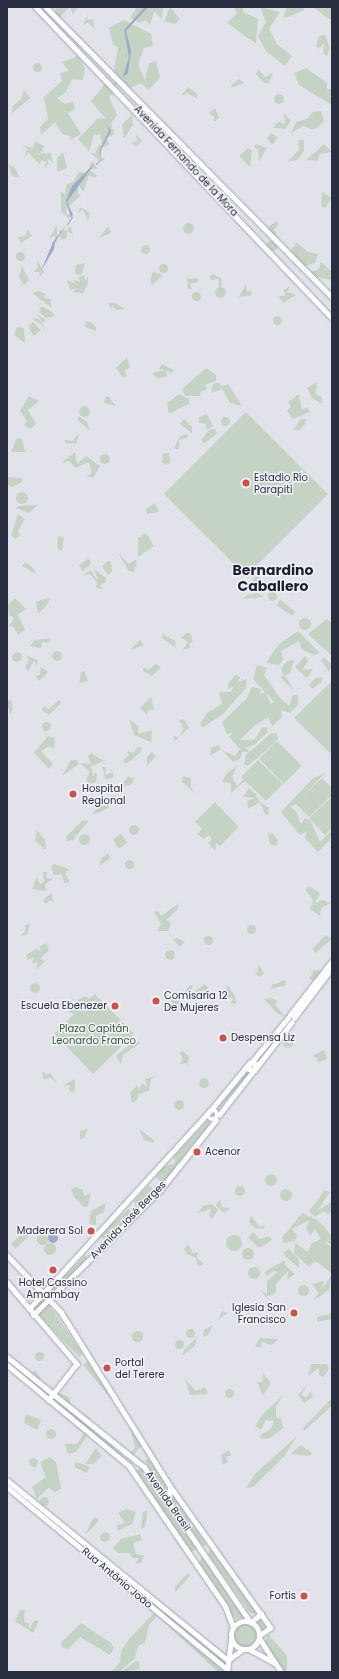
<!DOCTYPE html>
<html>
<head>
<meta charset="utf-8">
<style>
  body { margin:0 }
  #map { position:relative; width:339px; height:1679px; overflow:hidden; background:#e2e3ea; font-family:Poppins,sans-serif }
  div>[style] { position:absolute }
  .green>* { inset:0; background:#c4d3c3; transform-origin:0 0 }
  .round { border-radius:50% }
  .water>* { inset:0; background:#9eaac8 }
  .stream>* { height:1px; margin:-0.5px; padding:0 0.5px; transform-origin:0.5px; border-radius:0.5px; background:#9eaac8 }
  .roads { filter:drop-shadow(0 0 1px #a1a5b5) drop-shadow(0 0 1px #a1a5b5) }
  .secondary>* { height:4.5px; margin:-2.25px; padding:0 2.25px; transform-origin:2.25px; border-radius:2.25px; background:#fff }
  .secondary>.ring { margin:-2.25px; padding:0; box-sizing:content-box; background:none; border:4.5px solid #fff; border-radius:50% }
  .primary>* { height:5px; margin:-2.5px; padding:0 2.5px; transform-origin:2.5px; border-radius:2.5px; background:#fff }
  .primary>.ring { margin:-2.5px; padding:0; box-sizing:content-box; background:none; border:5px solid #fff; border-radius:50% }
  .dots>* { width:11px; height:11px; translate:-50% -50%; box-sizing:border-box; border:2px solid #f1f2f7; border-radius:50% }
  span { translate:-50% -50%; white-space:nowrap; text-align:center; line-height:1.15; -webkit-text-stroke:3px #f1f2f7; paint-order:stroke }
  .street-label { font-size:10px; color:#2a2e41 }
  .poi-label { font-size:10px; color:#2a2e41 }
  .left { translate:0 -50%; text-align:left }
  .right { translate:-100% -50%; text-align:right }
  .park-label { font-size:10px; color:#385c39 }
  .district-label { font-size:14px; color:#1c1f32; font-weight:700 }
  .frame { position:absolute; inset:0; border:8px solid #2a2e41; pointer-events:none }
</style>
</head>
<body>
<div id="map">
  <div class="green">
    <i style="clip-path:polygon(57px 7px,78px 7px,73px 14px,70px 7px,59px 18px,54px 15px)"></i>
    <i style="clip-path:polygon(137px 7px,168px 7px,163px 8px,162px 19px,154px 11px,150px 25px,145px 20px,140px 23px,130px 18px)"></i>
    <i style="clip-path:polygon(170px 7px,180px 19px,175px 24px,164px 21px)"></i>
    <i style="clip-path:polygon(234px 7px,244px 7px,243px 12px,258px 19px,256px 44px,227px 23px,237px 13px)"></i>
    <i style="clip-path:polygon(260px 7px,280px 12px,269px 29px,277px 44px,292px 56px,285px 66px,266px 51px,258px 36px,266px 22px)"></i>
    <i style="clip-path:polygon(287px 7px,304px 7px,304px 10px,286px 18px,283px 17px)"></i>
    <i style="clip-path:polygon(313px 7px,332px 7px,332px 21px)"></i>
    <i style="clip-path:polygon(88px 14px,87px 20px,93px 19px,95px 29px,88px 23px,83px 25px)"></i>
    <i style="clip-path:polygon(124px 20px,151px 34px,153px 46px,144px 48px,138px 64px,145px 80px,149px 63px,156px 61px,160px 77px,149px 90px,141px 83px,130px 88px,114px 71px,118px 48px,113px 44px,109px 28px)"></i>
    <i style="clip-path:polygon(325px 35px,330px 48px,327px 56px,323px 53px,324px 43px,318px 49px,316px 46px,319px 36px)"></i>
    <i style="clip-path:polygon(78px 56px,85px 68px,83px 80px,72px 79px,66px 92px,57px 98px,65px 104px,73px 101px,75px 109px,68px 113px,81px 134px,70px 140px,70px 136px,62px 134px,55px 122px,41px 135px,40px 127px,48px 119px,44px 97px,62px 81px,60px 73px,69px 71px,62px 62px)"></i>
    <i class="round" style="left:32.5px;top:62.5px;width:9px;height:9px"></i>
    <i style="clip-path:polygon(306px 68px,327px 83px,327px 89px,332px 89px,332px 105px,299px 85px,294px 73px)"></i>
    <i style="clip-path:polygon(258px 69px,265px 77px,273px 72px,269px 83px,264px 83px,256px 74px)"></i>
    <i style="clip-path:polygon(239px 79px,244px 83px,231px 88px,232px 84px)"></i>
    <i style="clip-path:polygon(100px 80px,112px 82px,121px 93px,114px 92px,109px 97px,117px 115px,111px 123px,114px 134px,107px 138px,109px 145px,101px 148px,101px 158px,105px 158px,102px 162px,89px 152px,95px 154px,99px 144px,102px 146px,100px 134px,94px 135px,89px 151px,78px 139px,98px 118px,106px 119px,91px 101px,105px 84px)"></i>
    <i style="clip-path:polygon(188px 87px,197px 94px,197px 99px,188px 93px,181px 96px)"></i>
    <i style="clip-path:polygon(24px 90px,30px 98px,12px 113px,12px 107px,21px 99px)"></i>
    <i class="round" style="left:274px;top:94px;width:10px;height:10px"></i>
    <i style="clip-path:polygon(215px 108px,219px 118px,214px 122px,214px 117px,209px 113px)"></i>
    <i style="clip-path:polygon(321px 111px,324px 122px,314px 130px,303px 126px,291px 133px,296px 122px,307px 119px,313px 112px)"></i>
    <i style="clip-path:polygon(284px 113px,291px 121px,285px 129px,273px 128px,278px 122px,285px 124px)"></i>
    <i style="clip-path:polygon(132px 115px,133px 125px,124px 139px,122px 125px)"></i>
    <i style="clip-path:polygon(271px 133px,278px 137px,272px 145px,267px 138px)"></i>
    <i style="clip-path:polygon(136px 134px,142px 141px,136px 147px,131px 142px,137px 142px)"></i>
    <i style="clip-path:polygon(298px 140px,304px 140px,304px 151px,297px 160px,287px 162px,299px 150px)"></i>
    <i style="clip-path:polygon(35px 141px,44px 146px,42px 152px,36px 154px,51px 153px,53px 163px,47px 158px,49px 164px,44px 168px,46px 162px,41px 160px,40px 165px,28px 152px,24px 158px,27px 148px,22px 145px,33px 148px)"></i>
    <i style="clip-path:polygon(256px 144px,267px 148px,259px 162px,258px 150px,254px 147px)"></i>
    <i style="clip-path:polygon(324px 144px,332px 152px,319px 154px,318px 161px,306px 160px)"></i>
    <i style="clip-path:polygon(248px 148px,252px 150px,250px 167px,239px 156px)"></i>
    <i style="clip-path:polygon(63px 152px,67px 168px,57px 172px,57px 158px)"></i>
    <i style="clip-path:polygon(92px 161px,97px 168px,89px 170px,98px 176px,94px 178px,89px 175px,83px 192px,78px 183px,78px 194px,81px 195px,67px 208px,66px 213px,71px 216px,69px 219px,61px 211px,61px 191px,65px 195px,66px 185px,74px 181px,79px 172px,87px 173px)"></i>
    <i style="clip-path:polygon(8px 164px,14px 167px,20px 178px,12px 176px)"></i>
    <i style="clip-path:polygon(322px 192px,332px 198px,325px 208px,321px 206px)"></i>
    <i style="clip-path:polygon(81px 207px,90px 213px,88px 221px,83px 210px,77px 213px)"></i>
    <i style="clip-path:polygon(276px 221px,279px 224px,273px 231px,277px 232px,274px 236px,268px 228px)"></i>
    <i class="round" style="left:182.5px;top:222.5px;width:11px;height:11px"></i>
    <i style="clip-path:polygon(57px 225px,57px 242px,55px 243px,55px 236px,49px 239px)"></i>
    <i style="clip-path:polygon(70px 226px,73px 234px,67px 232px,67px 238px,61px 240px,59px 230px,67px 231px)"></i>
    <i style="clip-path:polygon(109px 227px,111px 233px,99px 238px,106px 228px)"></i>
    <i style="clip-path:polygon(28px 229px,32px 236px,21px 243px,18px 237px,25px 236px)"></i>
    <i class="round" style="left:266.5px;top:239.5px;width:11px;height:11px"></i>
    <i style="clip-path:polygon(296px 242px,308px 252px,318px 254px,315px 263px,304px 266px,290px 253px)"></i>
    <i class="round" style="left:140.5px;top:244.5px;width:9px;height:9px"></i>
    <i class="round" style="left:15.5px;top:251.5px;width:9px;height:9px"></i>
    <i style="clip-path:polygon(37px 259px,44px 272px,40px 277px,39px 272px,34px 272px,38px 267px)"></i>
    <i style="clip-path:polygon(321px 262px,332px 272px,332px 280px,313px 276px,311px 272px,319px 269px)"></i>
    <i style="clip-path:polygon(85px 263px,81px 275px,75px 274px,76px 265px)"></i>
    <i class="round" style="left:158.5px;top:263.5px;width:9px;height:9px"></i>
    <i style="clip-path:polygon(22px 266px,29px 280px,24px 285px,19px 277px)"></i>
    <i style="clip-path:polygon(153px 272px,163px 275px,152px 285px,150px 280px)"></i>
    <i style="clip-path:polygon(213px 274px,221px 278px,222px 287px,218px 286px,219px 279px,211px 280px,209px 276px)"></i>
    <i style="clip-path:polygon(84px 275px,85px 281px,88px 276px,88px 283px,83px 293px,73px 292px,77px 288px,70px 290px,67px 280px,75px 284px,74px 280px,80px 282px,79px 277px)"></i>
    <i style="clip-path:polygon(197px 278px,199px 281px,190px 284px,192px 289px,188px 289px,187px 279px)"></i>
    <i style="clip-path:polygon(246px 283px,247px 292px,251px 290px,252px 295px,239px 297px)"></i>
    <i style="clip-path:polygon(290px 286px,287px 292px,296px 295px,283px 303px,279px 296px,285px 296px,284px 290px)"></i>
    <i class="round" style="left:214.5px;top:286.5px;width:11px;height:11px"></i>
    <i style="clip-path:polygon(39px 291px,45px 294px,43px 298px,50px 299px,52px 308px,32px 293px)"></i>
    <i class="round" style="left:191.5px;top:291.5px;width:9px;height:9px"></i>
    <i style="clip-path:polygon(108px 303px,115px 303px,125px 309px,116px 310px,112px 305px,112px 310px)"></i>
    <i style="clip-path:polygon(41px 306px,51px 311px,55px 316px,46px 318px,39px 312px)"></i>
    <i style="clip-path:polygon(37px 314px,46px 320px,42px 323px,47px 334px,42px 325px,32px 319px,36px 318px,42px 322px)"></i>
    <i class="round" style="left:272.5px;top:315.5px;width:9px;height:9px"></i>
    <i style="clip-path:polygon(89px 321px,96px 327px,96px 331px,85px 327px,85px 322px)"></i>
    <i style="clip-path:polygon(33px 322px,41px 330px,34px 336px,28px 327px)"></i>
    <i style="clip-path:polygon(17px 327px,24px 328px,25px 343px,14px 335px)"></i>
    <i style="clip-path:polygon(127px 357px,130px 368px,124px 371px,127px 376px,123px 378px,116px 368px)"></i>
    <i style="clip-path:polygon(162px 364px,174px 370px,171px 373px,166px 370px,167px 376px,158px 379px,152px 373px,166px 370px,159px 369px)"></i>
    <i style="clip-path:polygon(206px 368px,216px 375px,216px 381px,205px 385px,207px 390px,201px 391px,200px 396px,185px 396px,182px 389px)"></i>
    <i style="clip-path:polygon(219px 382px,221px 386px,228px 384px,242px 406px,230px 403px,222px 389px,211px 393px,213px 384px)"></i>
    <i style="clip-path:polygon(317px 382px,316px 394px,322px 397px,322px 404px,312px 398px,307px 388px)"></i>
    <i style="clip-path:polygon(179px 394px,189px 399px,189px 404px,169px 414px,167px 403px)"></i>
    <i style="clip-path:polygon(299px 394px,302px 410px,307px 407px,310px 412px,293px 419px,287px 411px,291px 406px,288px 402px)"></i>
    <i style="clip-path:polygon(29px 396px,39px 401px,28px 410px,36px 424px,30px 429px,24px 425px,27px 421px,20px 411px)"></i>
    <i style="clip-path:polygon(106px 396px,109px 397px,116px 406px,104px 403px)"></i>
    <i class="round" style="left:78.5px;top:405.5px;width:11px;height:11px"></i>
    <i style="left:246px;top:412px;width:116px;height:116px;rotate:45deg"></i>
    <i style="clip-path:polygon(207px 414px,213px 426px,207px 430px,205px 424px,199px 423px,199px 417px)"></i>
    <i style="clip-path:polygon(78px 416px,87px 422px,90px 431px,78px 420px)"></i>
    <i class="round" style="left:220.5px;top:416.5px;width:9px;height:9px"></i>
    <i style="clip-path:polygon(184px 419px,192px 427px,192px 433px,180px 424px)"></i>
    <i style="clip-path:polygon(301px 419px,306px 419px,306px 423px,300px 430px,293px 430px)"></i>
    <i style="clip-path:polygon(210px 429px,215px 429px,217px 434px,203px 444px,202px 439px)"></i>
    <i style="clip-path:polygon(79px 434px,76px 444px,65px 443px,65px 440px,72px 441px)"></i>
    <i style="clip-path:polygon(188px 434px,187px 438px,179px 440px,179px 450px,174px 448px,180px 436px)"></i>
    <i style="clip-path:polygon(17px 438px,22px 439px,25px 452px,11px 452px)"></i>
    <i style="clip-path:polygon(75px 452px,77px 464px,86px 456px,100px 466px,93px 478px,86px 475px,92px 474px,89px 462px,76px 468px,69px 461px,61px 463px)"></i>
    <i style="clip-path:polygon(169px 453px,170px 463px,166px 465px,162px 462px,163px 454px)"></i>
    <i class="round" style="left:100px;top:454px;width:10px;height:10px"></i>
    <i style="clip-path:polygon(7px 477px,21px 478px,23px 481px,12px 487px,7px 484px)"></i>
    <i class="round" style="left:16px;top:492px;width:12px;height:12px"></i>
    <i style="clip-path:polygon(155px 503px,159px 512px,147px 514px,146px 509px)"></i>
    <i style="clip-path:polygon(38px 505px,29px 513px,16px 508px,18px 506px)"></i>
    <i style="clip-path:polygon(18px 514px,25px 519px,18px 531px,20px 536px,15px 539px,11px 535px)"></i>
    <i style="clip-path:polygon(146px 533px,154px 546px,138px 557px,138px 538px)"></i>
    <i style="clip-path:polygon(58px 536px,64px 538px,62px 551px,57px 548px)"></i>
    <i style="clip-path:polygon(118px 553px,129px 564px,137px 559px,134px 572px,128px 570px)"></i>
    <i style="clip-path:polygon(88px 559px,91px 561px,89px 566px,82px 571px,79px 565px)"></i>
    <i style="clip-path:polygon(108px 561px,111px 561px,112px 571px,108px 575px,102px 566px)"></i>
    <i style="clip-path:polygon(25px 562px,34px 569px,36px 574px,22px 566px)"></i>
    <i style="clip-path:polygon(94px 569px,106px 578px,106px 582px,100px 585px,103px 589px,96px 588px,97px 583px,90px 574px,83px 576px,90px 570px,99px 582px)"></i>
    <i style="clip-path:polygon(256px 573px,265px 574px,259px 577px,259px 585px,252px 584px)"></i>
    <i class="round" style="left:267.5px;top:591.5px;width:9px;height:9px"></i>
    <i style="clip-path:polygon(257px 593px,264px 597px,243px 599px,247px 595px)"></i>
    <i style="clip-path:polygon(15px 598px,26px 609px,18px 615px,25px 630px,18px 635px,14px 627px,9px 626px,14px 618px,9px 615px,8px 605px)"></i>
    <i style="clip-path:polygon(47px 598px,50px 598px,47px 605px,38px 614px,36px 602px)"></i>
    <i style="clip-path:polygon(280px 599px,295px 612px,293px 616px,277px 606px)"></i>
    <i class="round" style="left:299px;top:618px;width:12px;height:12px"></i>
    <i style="clip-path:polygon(327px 619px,332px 623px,332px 656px,308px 634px)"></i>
    <i style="clip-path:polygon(298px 631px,320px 653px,314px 655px,301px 649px,299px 641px,281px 651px,283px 660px,279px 665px,266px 663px,279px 644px)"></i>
    <i style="clip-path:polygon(186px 633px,190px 633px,193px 642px,189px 644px,190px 648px,182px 650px,188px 642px,181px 638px)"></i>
    <i style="clip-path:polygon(162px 634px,175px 641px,176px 648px,162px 638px)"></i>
    <i style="clip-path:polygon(51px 638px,49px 643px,42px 642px,41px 648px,30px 646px,35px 640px)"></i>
    <i style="clip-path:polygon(140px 640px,144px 645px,132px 650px,131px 648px)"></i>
    <i class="round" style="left:52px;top:651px;width:10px;height:10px"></i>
    <i class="round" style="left:12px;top:652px;width:10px;height:10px"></i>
    <i style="clip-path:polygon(24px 655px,38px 660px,37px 666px,34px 661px,28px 671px,25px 667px,29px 659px)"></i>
    <i style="clip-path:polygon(305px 656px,308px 661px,302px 670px,313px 669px,307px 678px,295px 667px)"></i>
    <i style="clip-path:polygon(323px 657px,332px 664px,329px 672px,321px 660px)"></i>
    <i style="clip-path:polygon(295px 659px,289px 674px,285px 675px,294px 691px,280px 677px,284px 675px,281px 669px,286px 662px)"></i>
    <i style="clip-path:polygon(156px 664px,161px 667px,152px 676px,143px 671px,143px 667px,148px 670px)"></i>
    <i style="clip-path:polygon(257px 665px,267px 668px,264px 675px,280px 698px,289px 706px,293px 695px,298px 695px,298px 705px,290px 713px,281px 710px,282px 717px,272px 726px,268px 717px,253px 727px,240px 740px,254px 740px,262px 728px,266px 727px,268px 732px,254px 745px,246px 748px,249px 752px,242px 752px,240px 759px,233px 762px,222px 750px,235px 756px,240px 749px,229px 737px,233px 732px,227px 734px,222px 722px,247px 698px,252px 687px,261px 689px,260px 694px,265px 692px,271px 704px,274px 702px,253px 679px)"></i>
    <i style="clip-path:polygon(41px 667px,48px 672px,39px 681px,35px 676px,40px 675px)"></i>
    <i style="clip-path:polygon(84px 671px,88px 681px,79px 683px,81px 672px)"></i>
    <i style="clip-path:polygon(235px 675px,240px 677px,238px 682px,247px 679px,246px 688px,223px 714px,202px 728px,200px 724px,207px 713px,222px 704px,219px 692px,231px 692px,234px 686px,228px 689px,228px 684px)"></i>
    <i style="clip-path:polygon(322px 677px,322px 682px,312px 689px,309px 685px,315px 678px)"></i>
    <i style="clip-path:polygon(332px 681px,332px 753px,331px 754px,294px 718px)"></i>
    <i style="clip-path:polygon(151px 697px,154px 710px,148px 710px,147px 715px,140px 708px)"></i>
    <i style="clip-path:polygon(11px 699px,13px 709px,10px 715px,7px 702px)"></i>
    <i style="clip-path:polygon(59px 700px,61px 703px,49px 715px,42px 710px,43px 706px,49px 709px)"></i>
    <i style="clip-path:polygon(129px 719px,138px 726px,138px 734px,152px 730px,151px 742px,134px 735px)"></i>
    <i style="clip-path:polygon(184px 719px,189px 728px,175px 741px,173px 736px,179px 737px,183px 731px,182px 724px,178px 721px)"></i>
    <i class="round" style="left:41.5px;top:721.5px;width:9px;height:9px"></i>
    <i style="clip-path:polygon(277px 733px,278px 739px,260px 756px,247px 766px,244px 764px,246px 755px,270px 734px)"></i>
    <i style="clip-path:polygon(48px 736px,55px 738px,54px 750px,50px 746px,41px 751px,53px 764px,49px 769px,34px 753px)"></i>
    <i style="left:277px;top:741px;width:35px;height:25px;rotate:45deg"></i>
    <i style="clip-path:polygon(218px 745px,221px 749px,210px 756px,211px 748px)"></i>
    <i style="clip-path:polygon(137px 747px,142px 747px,140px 753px,126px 764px,123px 760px,129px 755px,128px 751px,134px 753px)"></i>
    <i style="clip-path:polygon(152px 752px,156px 756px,147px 766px,147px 757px)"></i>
    <i style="clip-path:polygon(91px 753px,104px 761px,91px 766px,93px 776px,96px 772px,97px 775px,96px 782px,89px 784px,86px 780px,90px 772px,80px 763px,91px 764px,88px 756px)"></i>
    <i style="clip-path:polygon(71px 760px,77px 760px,79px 764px,62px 776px)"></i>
    <i style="clip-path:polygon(258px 760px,283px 784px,266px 801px,245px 781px,231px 793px,231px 783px,222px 782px,226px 774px,237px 766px,232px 777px,237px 786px,244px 779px,241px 777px)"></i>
    <i style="clip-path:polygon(102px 767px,106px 767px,105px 775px,113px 772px,114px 777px,106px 780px)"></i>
    <i style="clip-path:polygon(326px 772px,303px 796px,322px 778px,332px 788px,332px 795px,309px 817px,296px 804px,290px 807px,296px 811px,301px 824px,305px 818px,310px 820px,320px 842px,332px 830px,330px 840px,318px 852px,305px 838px,307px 831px,300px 835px,281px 812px,312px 779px)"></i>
    <i style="clip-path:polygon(183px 776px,191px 778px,191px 788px,196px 794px,182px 782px)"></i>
    <i style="clip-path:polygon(128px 777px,134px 778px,132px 784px,117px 789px)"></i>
    <i style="clip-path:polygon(249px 788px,257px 795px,255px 798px,243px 797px)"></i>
    <i style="clip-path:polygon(117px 795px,107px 809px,91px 815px,109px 796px)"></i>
    <i style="clip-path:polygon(257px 797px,260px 802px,248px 809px,247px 801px)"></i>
    <i style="clip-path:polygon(332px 797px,332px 828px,325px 835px,309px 818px)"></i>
    <i style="clip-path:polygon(215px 802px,239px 827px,220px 846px,216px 843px,215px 851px,208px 843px,212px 839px,209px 835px,204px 839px,197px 834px,202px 829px,195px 822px)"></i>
    <i style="clip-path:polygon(260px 802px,269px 808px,268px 815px,265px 814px)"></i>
    <i style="clip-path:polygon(89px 820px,73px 840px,67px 841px,66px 837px,82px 821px)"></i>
    <i class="round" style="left:129px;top:825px;width:10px;height:10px"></i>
    <i style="clip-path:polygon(37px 830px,45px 840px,46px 850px,35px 841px)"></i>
    <i style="clip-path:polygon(272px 833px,278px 840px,276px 846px,270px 844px,268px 835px)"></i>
    <i class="round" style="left:78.5px;top:833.5px;width:11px;height:11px"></i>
    <i style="left:121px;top:834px;width:11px;height:10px;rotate:56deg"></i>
    <i style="clip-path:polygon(108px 853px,110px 858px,100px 866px,101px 859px)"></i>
    <i class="round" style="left:124.5px;top:859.5px;width:9px;height:9px"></i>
    <i style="clip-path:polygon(54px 864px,69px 869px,65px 874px,70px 882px,64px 883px,62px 874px,54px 875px,51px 867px)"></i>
    <i style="clip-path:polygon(43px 872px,47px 872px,46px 878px,53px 879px,45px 884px,46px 891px,32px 889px,37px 877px,40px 884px,44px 882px)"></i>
    <i style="clip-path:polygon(309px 886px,320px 893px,315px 903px,322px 900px,331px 903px,321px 908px,320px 916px,310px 909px,313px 900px,305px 889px)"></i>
    <i style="clip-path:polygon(51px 893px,54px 903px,50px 900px,46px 904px,43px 900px)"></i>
    <i style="clip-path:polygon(179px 903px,177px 910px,166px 920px,171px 923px,168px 931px,157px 931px,161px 924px,154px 912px,158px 911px,161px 916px)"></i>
    <i style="clip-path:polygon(30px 924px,27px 935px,19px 936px,25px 932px,25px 925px)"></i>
    <i class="round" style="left:246.5px;top:924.5px;width:9px;height:9px"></i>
    <i style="clip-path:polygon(326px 935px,332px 939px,315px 953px,313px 948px)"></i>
    <i class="round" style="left:203.5px;top:935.5px;width:9px;height:9px"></i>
    <i style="clip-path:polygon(177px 938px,185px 942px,179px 947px,173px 939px)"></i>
    <i style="clip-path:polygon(46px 943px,49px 950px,40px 959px,45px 961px,36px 970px,38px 961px,32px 964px,34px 957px,28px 960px,26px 955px,36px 949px,41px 951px,39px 947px)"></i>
    <i class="round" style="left:165px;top:950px;width:10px;height:10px"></i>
    <i style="clip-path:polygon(258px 964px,264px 973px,260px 977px,254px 973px,258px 972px)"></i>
    <i style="clip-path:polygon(314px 970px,326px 972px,294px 1013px,316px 981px,309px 979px)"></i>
    <i style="clip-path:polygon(285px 980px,286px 985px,271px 989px,272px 985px)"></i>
    <i class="round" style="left:30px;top:983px;width:10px;height:10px"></i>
    <i style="clip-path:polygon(205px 984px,208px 988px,194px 1002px,202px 990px,191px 1000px,183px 994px,190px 985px,193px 986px,189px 993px,192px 994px)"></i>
    <i style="clip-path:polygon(227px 985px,235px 996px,236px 1004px,231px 1003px,233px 998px,225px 997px)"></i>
    <i style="clip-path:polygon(95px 994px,134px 1034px,93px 1074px,54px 1034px,74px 1014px,68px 1012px,76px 1001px,85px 996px,89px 999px)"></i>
    <i style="clip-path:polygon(177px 996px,182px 1003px,173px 1006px,171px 1013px,166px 1012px,165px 1006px,172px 1004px,171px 999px)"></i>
    <i style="clip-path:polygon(271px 998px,277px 1001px,275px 1005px,285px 1016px,277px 1013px,264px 999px)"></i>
    <i class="round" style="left:283px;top:1038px;width:10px;height:10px"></i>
    <i style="clip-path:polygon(135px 1040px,140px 1043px,123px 1055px,121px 1064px,116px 1056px)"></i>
    <i style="clip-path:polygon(324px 1050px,327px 1059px,317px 1062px,317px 1058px,312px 1056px)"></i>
    <i style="clip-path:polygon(183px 1051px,189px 1057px,187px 1067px,186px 1063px,180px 1064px,183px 1058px,179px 1053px)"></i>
    <i style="clip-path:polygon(42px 1071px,46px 1075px,50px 1073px,58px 1084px,50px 1077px,44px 1080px)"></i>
    <i style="clip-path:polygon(247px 1071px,248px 1075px,218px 1109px,220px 1103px)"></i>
    <i style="clip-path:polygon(160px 1075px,151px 1079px,149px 1091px,138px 1094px,138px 1099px,132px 1103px,130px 1093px,137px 1085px,139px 1090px,142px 1083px,147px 1087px,145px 1079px)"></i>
    <i class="round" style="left:199px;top:1078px;width:10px;height:10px"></i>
    <i style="clip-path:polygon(75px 1079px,75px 1091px,72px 1093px,68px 1089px,71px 1086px,64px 1085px)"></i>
    <i class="round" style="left:174px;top:1100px;width:10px;height:10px"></i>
    <i style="clip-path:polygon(209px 1119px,210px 1124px,187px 1151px,189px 1158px,183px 1156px,184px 1164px,176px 1165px,171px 1180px,159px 1186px,161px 1182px,156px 1177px,163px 1167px,175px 1163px,174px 1156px)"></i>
    <i style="clip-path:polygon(88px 1129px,84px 1138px,80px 1139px,80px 1131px)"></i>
    <i style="clip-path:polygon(139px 1129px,154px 1140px,154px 1143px,144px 1140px)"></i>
    <i class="round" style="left:265px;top:1174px;width:12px;height:12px"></i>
    <i style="clip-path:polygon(149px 1185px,154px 1190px,138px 1207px,135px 1206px,134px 1201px)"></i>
    <i class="round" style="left:235px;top:1186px;width:10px;height:10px"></i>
    <i style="clip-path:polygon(76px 1187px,83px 1190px,84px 1196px,91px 1193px,88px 1206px,84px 1207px,74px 1197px,71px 1190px)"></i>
    <i class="round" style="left:280px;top:1189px;width:12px;height:12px"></i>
    <i style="clip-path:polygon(325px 1190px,330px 1192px,317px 1211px,332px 1202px,332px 1209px,328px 1215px,324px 1211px,315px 1217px,309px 1211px)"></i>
    <i style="clip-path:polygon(220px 1199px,222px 1207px,230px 1208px,224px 1213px,216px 1205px)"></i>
    <i style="clip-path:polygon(106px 1203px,104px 1212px,96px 1216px,96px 1225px,89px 1224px,91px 1211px)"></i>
    <i style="clip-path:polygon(211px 1204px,218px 1209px,213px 1218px,210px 1218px,210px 1217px,209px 1215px,211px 1209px,198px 1213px,203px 1206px)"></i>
    <i style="clip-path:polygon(129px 1209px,132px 1213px,107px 1239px,101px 1238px,100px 1233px)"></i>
    <i style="clip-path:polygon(302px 1213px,318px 1220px,332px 1236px,332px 1245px,324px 1241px,332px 1248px,332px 1273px,315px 1261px,309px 1267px,294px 1253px,295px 1243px,308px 1252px,311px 1244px,321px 1239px,315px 1229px,310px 1236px,306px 1228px,310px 1220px,292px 1229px,297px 1235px,295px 1241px,284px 1243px,282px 1238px)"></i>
    <i style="clip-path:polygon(251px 1216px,259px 1226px,265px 1226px,264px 1229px,255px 1228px,249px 1222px)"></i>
    <i style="clip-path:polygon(27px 1229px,30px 1232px,28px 1237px,15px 1249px,11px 1244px)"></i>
    <i style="clip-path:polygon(253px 1232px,260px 1239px,269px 1236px,272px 1240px,259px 1248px,248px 1237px)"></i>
    <i class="round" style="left:36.5px;top:1233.5px;width:11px;height:11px"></i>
    <i class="round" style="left:226px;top:1235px;width:16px;height:16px"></i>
    <i class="round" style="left:44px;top:1243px;width:12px;height:12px"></i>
    <i style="clip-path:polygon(188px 1244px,193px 1253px,198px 1252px,197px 1258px,204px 1264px,198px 1266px,196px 1258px,187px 1254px,184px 1249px)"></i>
    <i class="round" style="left:242px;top:1248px;width:12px;height:12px"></i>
    <i style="clip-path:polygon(289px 1249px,299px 1259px,299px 1268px,285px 1256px,284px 1252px)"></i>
    <i style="clip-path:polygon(85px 1255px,88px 1258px,50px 1295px,52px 1287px,63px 1278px,61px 1276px,66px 1275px)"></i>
    <i style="clip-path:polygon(285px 1260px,285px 1265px,295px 1274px,287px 1280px,288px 1271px,276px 1284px,276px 1293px,266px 1297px,261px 1291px,267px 1294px,267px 1281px,278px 1272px,273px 1271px,267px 1276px,264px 1272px)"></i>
    <i class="round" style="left:248px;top:1267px;width:12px;height:12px"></i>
    <i style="clip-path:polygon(332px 1274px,329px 1290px,313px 1301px,319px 1293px,312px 1284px,324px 1281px,322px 1289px)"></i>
    <i class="round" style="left:297.5px;top:1284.5px;width:11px;height:11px"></i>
    <i style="clip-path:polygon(37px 1298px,48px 1303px,82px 1353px,80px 1358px,29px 1305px)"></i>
    <i style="clip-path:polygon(222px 1311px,228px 1313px,215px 1321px,219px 1318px)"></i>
    <i style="clip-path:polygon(332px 1313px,332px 1319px,317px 1322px,317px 1317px)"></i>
    <i style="clip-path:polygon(213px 1325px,208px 1335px,203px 1337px,204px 1330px)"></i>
    <i class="round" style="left:185.5px;top:1328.5px;width:9px;height:9px"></i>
    <i class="round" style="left:131.5px;top:1330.5px;width:11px;height:11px"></i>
    <i style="clip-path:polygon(197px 1337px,195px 1346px,182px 1356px,184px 1350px)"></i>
    <i style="clip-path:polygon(260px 1338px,277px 1339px,277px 1341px,271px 1345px,262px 1342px,261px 1347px,255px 1347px)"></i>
    <i class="round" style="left:174.5px;top:1339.5px;width:9px;height:9px"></i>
    <i class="round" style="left:34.5px;top:1351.5px;width:9px;height:9px"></i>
    <i style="clip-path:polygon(87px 1361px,112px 1399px,112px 1400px,83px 1365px)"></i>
    <i style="clip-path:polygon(311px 1364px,327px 1364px,329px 1369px,323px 1377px,319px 1375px,319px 1368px,308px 1376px)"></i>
    <i style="clip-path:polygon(15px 1366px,24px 1374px,36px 1371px,41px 1379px,36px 1384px,46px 1393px)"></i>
    <i style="clip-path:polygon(263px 1373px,271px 1383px,263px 1396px,257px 1382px,263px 1382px)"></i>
    <i style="clip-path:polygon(185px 1379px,196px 1391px,205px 1387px,208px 1394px,190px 1395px)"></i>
    <i style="clip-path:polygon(309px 1382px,301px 1395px,306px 1397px,311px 1392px,313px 1397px,304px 1403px,298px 1395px)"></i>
    <i class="round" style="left:224.5px;top:1388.5px;width:9px;height:9px"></i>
    <i style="clip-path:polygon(54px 1390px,70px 1398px,70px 1406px,79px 1419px,85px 1415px,90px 1418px,92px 1429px,103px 1439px,116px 1441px,112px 1446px,128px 1461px,89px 1433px,76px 1452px,68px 1454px,65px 1444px,77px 1444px,84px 1433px,65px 1418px)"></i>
    <i style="clip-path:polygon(285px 1393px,276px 1406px,276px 1417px,281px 1419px,283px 1428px,270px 1438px,262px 1439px,259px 1436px,271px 1429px,274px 1421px,266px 1420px,261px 1430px,255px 1426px,263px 1414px)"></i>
    <i style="clip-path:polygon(332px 1398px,332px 1406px,304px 1431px,303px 1428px)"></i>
    <i style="clip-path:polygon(26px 1414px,41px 1420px,37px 1430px,24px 1423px)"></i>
    <i style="clip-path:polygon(130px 1427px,142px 1445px,133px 1456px,129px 1454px,135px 1448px)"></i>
    <i class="round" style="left:46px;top:1429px;width:10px;height:10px"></i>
    <i style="clip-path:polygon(297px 1436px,284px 1457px,253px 1487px,246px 1488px,255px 1474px)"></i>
    <i style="clip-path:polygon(301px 1445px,312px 1453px,310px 1456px,291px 1454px)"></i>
    <i style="clip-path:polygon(96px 1448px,102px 1456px,93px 1464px,85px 1464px)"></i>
    <i style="clip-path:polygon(229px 1450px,231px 1456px,226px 1456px,228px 1462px,223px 1465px,221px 1455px)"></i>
    <i style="clip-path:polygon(50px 1457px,56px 1462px,61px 1489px,55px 1492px,48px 1488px,37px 1499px,32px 1487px,46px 1477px,40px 1462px)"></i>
    <i class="round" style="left:28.5px;top:1457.5px;width:9px;height:9px"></i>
    <i style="clip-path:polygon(148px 1458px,167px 1484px,167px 1495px,163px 1490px,159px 1493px,178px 1511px,171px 1501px,172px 1492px,207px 1546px,203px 1546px,179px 1513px,198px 1549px,190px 1552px,136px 1472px,140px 1467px,147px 1470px,147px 1476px,153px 1474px,145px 1461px)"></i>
    <i style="clip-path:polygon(77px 1462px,90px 1467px,87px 1473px,76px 1468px,74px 1464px)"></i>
    <i class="round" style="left:39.5px;top:1496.5px;width:9px;height:9px"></i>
    <i style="clip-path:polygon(126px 1509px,136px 1512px,132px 1524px,117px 1531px,117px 1525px,125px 1523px,118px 1513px)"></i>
    <i style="clip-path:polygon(148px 1510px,145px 1527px,141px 1529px,143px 1512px)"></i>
    <i style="clip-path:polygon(93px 1518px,98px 1518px,98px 1522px,85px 1535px)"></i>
    <i class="round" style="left:100px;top:1532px;width:10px;height:10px"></i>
    <i style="clip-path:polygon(140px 1534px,142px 1540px,133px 1543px,136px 1554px,144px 1556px,141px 1563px,135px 1564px,139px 1558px,132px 1558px,130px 1553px,118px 1553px,113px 1548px,121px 1539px)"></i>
    <i style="clip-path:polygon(210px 1549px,255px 1610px,255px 1614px,250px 1613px,208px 1554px)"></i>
    <i style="clip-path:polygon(201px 1558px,205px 1558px,245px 1617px,235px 1619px,199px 1564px)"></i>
    <i style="clip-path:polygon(188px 1573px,190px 1576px,175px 1592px,175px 1587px)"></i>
    <i style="clip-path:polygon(20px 1610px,25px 1610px,24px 1622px,29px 1623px,29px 1629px,34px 1621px,39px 1620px,33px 1633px,15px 1621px)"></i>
    <i style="clip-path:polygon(156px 1611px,157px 1616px,149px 1625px,145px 1643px,139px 1645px,134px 1659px,119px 1672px,111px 1672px,120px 1662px,121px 1651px,130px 1638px)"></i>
    <i style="clip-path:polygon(168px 1613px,207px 1649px,225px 1661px,226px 1672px,218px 1672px,164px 1622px,162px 1617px)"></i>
    <i class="round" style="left:256px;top:1620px;width:10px;height:10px"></i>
    <i style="clip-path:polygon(81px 1623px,111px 1643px,114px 1648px,110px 1655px,80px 1637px,68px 1649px,62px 1648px,61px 1643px)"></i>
    <i class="round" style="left:232px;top:1623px;width:24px;height:24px"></i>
    <i style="clip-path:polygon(268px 1634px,287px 1656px,287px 1672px,283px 1672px,265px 1641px)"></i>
    <i style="clip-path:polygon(136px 1661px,140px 1662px,139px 1669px,121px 1672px)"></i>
  </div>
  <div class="water">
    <i style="clip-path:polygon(145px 7px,148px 7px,126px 31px,131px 51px,128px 73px,123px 77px,129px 57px,124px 30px)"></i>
    <i style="clip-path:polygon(107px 125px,111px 131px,101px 150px,100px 160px,100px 149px,109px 131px)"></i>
    <i style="clip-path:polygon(95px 163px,67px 202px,73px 215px,71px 218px,66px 201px,72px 186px)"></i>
    <i style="clip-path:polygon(67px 224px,55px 242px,54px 249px,41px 271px,53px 242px)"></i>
    <i class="round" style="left:48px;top:1233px;width:10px;height:10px"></i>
  </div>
  <div class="stream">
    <i style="left:112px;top:86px;width:7px;rotate:-45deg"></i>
    <i style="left:96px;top:164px;width:6px;rotate:-51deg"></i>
    <i style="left:67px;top:224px;width:9px;rotate:-54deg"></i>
  </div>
  <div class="roads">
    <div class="secondary">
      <i style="left:36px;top:7px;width:429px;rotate:46.4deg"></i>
      <i style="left:46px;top:7px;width:407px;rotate:45.4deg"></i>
      <i style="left:290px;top:1015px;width:68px;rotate:-52.1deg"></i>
      <i style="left:294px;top:1018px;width:63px;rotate:-52.8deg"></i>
      <i style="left:251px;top:1063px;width:58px;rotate:-50.6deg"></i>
      <i style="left:256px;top:1068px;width:58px;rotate:-52deg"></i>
      <i class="ring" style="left:208px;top:1110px;width:5.5px;height:5.5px"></i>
      <i style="left:211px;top:1110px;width:58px;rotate:-50.6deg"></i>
      <i style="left:219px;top:1115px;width:58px;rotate:-52deg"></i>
      <i style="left:255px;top:1069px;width:5px;rotate:-90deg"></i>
      <i style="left:255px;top:1064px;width:5px;rotate:-169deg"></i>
      <i style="left:250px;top:1063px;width:6px;rotate:99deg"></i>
      <i style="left:249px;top:1069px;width:6px;rotate:9deg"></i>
      <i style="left:7px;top:1255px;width:79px;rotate:46.5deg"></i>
      <i style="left:61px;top:1312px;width:205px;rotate:57.9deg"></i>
      <i style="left:170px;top:1486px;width:174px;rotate:54.6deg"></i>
      <i style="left:271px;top:1628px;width:14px;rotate:146deg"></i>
      <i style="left:7px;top:1282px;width:108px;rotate:49.5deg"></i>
      <i style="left:77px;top:1364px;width:46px;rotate:127.9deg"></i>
      <i style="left:29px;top:1309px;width:267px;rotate:-47.6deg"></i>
      <i style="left:33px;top:1315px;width:180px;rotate:-44.5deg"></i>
      <i style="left:161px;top:1189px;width:88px;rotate:-51.4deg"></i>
      <i style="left:7px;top:1480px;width:285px;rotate:39.2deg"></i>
      <i style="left:7px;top:1487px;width:286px;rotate:39.6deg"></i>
      <i style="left:251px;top:1622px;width:13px;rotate:-39deg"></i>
      <i style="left:228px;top:1660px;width:19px;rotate:-36deg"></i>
      <i style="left:227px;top:1672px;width:32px;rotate:-83deg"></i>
    </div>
    <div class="primary">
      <i style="left:7px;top:1357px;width:176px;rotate:38.8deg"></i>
      <i style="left:144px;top:1467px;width:188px;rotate:55.6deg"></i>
      <i style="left:7px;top:1365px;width:158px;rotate:39.6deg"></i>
      <i style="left:129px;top:1466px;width:170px;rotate:55.6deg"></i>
      <i style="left:225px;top:1606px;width:22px;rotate:69deg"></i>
      <i style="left:169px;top:1501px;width:15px;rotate:-86deg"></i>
      <i class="ring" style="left:231px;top:1621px;width:23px;height:23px"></i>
      <i style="left:259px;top:1638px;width:40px;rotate:57.1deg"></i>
      <i style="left:249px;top:1649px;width:29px;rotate:29deg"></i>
    </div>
  </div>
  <div class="dots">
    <i style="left:246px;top:483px;background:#c9534c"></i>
    <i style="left:73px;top:794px;background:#c9534c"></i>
    <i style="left:156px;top:1001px;background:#c9534c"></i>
    <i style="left:115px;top:1006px;background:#c9534c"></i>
    <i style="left:223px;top:1038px;background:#c9534c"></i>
    <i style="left:197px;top:1152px;background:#c9534c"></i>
    <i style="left:91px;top:1231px;background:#c9534c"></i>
    <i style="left:53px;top:1270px;background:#c9534c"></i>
    <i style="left:294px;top:1313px;background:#c9534c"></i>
    <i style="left:107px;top:1368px;background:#c9534c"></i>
    <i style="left:304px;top:1596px;background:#c9534c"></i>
  </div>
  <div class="street-label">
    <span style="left:186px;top:161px;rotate:47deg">Avenida Fernando de la Mora</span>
    <span style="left:128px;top:1220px;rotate:-46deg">Avenida José Berges</span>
    <span style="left:168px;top:1501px;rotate:55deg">Avenida Brasil</span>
    <span style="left:117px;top:1578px;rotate:40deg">Rua Antônio João</span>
  </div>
  <div class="poi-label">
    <span class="left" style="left:254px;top:483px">Estadio Río<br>Parapití</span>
    <span class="left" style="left:82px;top:794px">Hospital<br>Regional</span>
    <span class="left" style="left:164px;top:1001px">Comisaría 12<br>De Mujeres</span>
    <span class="right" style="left:107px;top:1006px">Escuela Ebenezer</span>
    <span class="left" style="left:231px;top:1038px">Despensa Liz</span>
    <span class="left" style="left:205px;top:1152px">Acenor</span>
    <span class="right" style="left:83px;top:1231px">Maderera Sol</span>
    <span style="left:53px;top:1288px">Hotel Cassino<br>Amambay</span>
    <span class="right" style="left:286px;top:1313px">Iglesia San<br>Francisco</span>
    <span class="left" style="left:115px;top:1368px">Portal<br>del Terere</span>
    <span class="right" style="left:296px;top:1596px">Fortis</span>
  </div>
  <div class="park-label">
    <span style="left:94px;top:1034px">Plaza Capitán<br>Leonardo Franco</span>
  </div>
  <div class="district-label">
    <span style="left:273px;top:578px">Bernardino<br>Caballero</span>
  </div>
  <div class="frame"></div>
</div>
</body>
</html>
